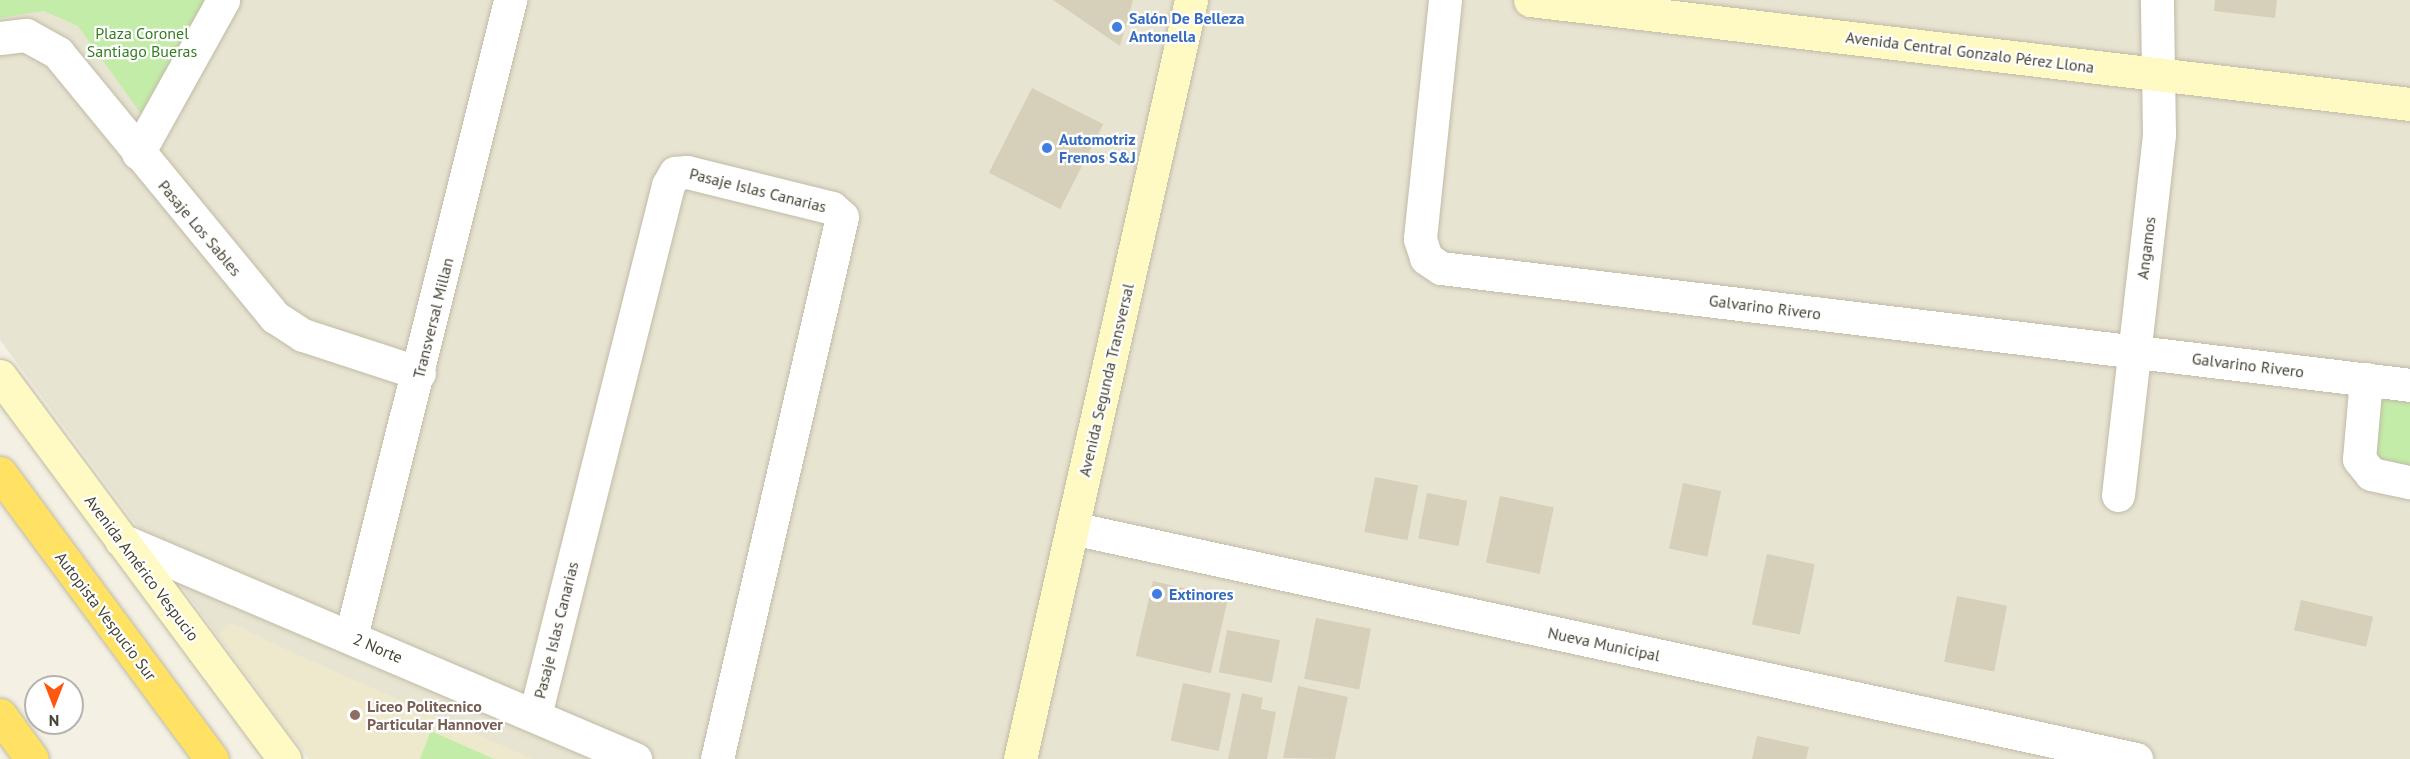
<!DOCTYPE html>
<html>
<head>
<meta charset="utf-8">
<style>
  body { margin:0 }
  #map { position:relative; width:2410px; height:759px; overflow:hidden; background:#f4f1e4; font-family:"PT Sans",sans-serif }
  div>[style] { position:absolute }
  .residential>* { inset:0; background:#e8e4d2 }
  .education>* { inset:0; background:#eee9cd }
  .green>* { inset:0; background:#c4eca9 }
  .building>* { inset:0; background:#d6cfb9; transform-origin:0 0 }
  .roads { filter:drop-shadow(0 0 2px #c0bba6) drop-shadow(0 0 2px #c0bba6) }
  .street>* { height:33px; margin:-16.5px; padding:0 16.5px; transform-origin:16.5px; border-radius:16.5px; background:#fff }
  .secondary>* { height:33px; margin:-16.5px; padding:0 16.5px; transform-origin:16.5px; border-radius:16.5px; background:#fff9c3 }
  .highway>* { height:33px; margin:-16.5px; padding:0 16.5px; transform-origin:16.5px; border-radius:16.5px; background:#ffe264 }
  .dots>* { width:16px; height:16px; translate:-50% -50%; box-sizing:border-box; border:3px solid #fff; border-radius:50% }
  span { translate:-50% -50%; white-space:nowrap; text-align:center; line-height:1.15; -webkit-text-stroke:4.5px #fff; paint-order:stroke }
  .shop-label { font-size:16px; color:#366cbe; font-weight:700 }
  .left { translate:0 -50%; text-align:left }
  .park-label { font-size:16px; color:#377c22 }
  .street-label { font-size:16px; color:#464233 }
  .education-label { font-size:16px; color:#785e54; font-weight:700 }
  .north { position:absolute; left:24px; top:675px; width:60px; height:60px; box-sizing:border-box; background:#fff; border:2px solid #b5b3ad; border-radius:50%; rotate:180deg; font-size:16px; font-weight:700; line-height:24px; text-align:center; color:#464233 }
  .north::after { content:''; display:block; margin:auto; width:21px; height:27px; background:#ff5710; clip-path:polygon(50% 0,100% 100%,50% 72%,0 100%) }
</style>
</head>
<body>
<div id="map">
  <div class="residential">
    <i style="clip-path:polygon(0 0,2410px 0,2410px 759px,309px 759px,0 340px)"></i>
  </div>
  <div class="education">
    <i style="clip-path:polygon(232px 623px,280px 647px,532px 759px,309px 759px,218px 635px)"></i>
  </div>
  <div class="green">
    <i style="clip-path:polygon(0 0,214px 0,147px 122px,78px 26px,44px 11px,0 18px)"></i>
    <i style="clip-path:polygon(2396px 390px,2410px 392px,2410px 472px,2383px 468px,2372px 453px,2377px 401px)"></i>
    <i style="clip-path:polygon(431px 730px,431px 731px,494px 759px,420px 759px)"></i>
  </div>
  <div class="building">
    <i style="clip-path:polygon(1053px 0,1133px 0,1120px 46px)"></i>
    <i style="clip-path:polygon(2215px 0,2277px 0,2275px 18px,2214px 11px)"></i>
    <i style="left:1032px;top:88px;width:80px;height:95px;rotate:27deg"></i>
    <i style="left:1375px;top:477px;width:44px;height:56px;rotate:11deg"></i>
    <i style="left:1683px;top:483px;width:39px;height:67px;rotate:12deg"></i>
    <i style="left:1427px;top:493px;width:41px;height:46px;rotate:11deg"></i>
    <i style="left:1500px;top:496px;width:55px;height:68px;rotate:12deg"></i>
    <i style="left:1767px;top:554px;width:49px;height:72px;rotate:12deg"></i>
    <i style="left:1153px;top:581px;width:77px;height:77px;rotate:13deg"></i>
    <i style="left:1957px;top:596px;width:51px;height:67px;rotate:11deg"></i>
    <i style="left:2301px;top:600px;width:74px;height:31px;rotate:13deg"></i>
    <i style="left:1316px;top:618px;width:56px;height:62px;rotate:11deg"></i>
    <i style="left:1227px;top:630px;width:54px;height:43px;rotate:11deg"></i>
    <i style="left:1183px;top:683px;width:49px;height:59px;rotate:12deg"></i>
    <i style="clip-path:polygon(1298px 686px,1348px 697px,1335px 759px,1283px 758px)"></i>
    <i style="clip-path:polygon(1242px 693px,1263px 698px,1261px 709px,1276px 712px,1267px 759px,1228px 759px)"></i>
    <i style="clip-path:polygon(1757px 736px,1809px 747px,1806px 759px,1752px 759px)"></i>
  </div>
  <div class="roads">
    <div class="street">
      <i style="left:1445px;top:0;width:240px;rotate:96deg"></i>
      <i style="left:1420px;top:239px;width:20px;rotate:72deg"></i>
      <i style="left:1426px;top:258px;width:18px;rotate:34deg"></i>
      <i style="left:1441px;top:268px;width:976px;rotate:6.88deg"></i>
      <i style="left:0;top:38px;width:26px;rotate:-7deg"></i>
      <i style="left:26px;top:35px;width:37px;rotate:29deg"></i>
      <i style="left:58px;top:53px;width:342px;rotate:50.6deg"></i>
      <i style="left:275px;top:317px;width:33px;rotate:33deg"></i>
      <i style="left:303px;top:335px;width:122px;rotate:18.1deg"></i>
      <i style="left:138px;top:153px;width:175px;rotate:-60.9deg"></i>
      <i style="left:2366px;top:379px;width:80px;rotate:95deg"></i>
      <i style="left:2359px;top:459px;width:19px;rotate:51deg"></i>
      <i style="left:2371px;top:474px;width:40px;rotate:12deg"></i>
      <i style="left:2118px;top:495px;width:363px;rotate:-83.5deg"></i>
      <i style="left:2159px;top:134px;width:134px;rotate:-90.9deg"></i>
      <i style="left:1072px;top:528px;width:1089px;rotate:12.25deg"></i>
      <i style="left:121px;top:540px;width:559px;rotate:23.08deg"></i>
      <i style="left:351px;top:636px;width:656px;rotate:-75.96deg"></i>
      <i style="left:535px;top:715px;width:546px;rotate:-75.91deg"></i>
      <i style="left:668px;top:185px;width:14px;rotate:-60deg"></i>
      <i style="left:675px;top:173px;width:12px;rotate:-5deg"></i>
      <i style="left:687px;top:172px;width:149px;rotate:13.9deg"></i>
      <i style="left:832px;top:208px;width:13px;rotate:42deg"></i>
      <i style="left:842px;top:217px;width:556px;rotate:102.99deg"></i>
    </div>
    <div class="secondary">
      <i style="left:1530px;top:0;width:886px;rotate:6.74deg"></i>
      <i style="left:0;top:376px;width:477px;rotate:53.4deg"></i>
      <i style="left:1020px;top:759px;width:778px;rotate:-77.3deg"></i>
    </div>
    <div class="highway">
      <i style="left:0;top:473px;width:356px;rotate:53.5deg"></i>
      <i style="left:0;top:715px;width:54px;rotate:54deg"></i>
    </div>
  </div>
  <div class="dots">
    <i style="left:1117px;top:27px;background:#3f7fe0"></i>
    <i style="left:1047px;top:148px;background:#3f7fe0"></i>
    <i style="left:1157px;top:594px;background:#3f7fe0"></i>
    <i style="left:355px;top:715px;background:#8d6e63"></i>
  </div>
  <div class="shop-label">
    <span class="left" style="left:1129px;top:27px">Salón De Belleza<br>Antonella</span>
    <span class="left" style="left:1059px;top:148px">Automotriz<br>Frenos S&amp;J</span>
    <span class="left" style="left:1169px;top:594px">Extinores</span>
  </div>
  <div class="park-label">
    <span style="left:142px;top:42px">Plaza Coronel<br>Santiago Bueras</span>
  </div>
  <div class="street-label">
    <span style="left:1970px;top:52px;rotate:7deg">Avenida Central Gonzalo Pérez Llona</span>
    <span style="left:758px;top:190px;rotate:14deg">Pasaje Islas Canarias</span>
    <span style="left:200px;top:228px;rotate:50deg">Pasaje Los Sables</span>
    <span style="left:2146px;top:248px;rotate:-83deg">Angamos</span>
    <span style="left:1765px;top:307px;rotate:7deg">Galvarino Rivero</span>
    <span style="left:433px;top:318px;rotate:-76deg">Transversal Millan</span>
    <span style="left:2248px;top:365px;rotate:7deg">Galvarino Rivero</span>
    <span style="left:1106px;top:380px;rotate:-77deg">Avenida Segunda Transversal</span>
    <span style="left:142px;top:568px;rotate:53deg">Avenida Américo Vespucio</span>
    <span style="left:106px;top:616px;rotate:53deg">Autopista Vespucio Sur</span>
    <span style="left:556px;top:630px;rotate:-76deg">Pasaje Islas Canarias</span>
    <span style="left:1604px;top:644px;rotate:12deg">Nueva Municipal</span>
    <span style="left:378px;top:648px;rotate:23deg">2 Norte</span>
  </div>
  <div class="education-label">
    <span class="left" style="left:367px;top:715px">Liceo Politecnico<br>Particular Hannover</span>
  </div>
  <div class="north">N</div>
</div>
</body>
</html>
